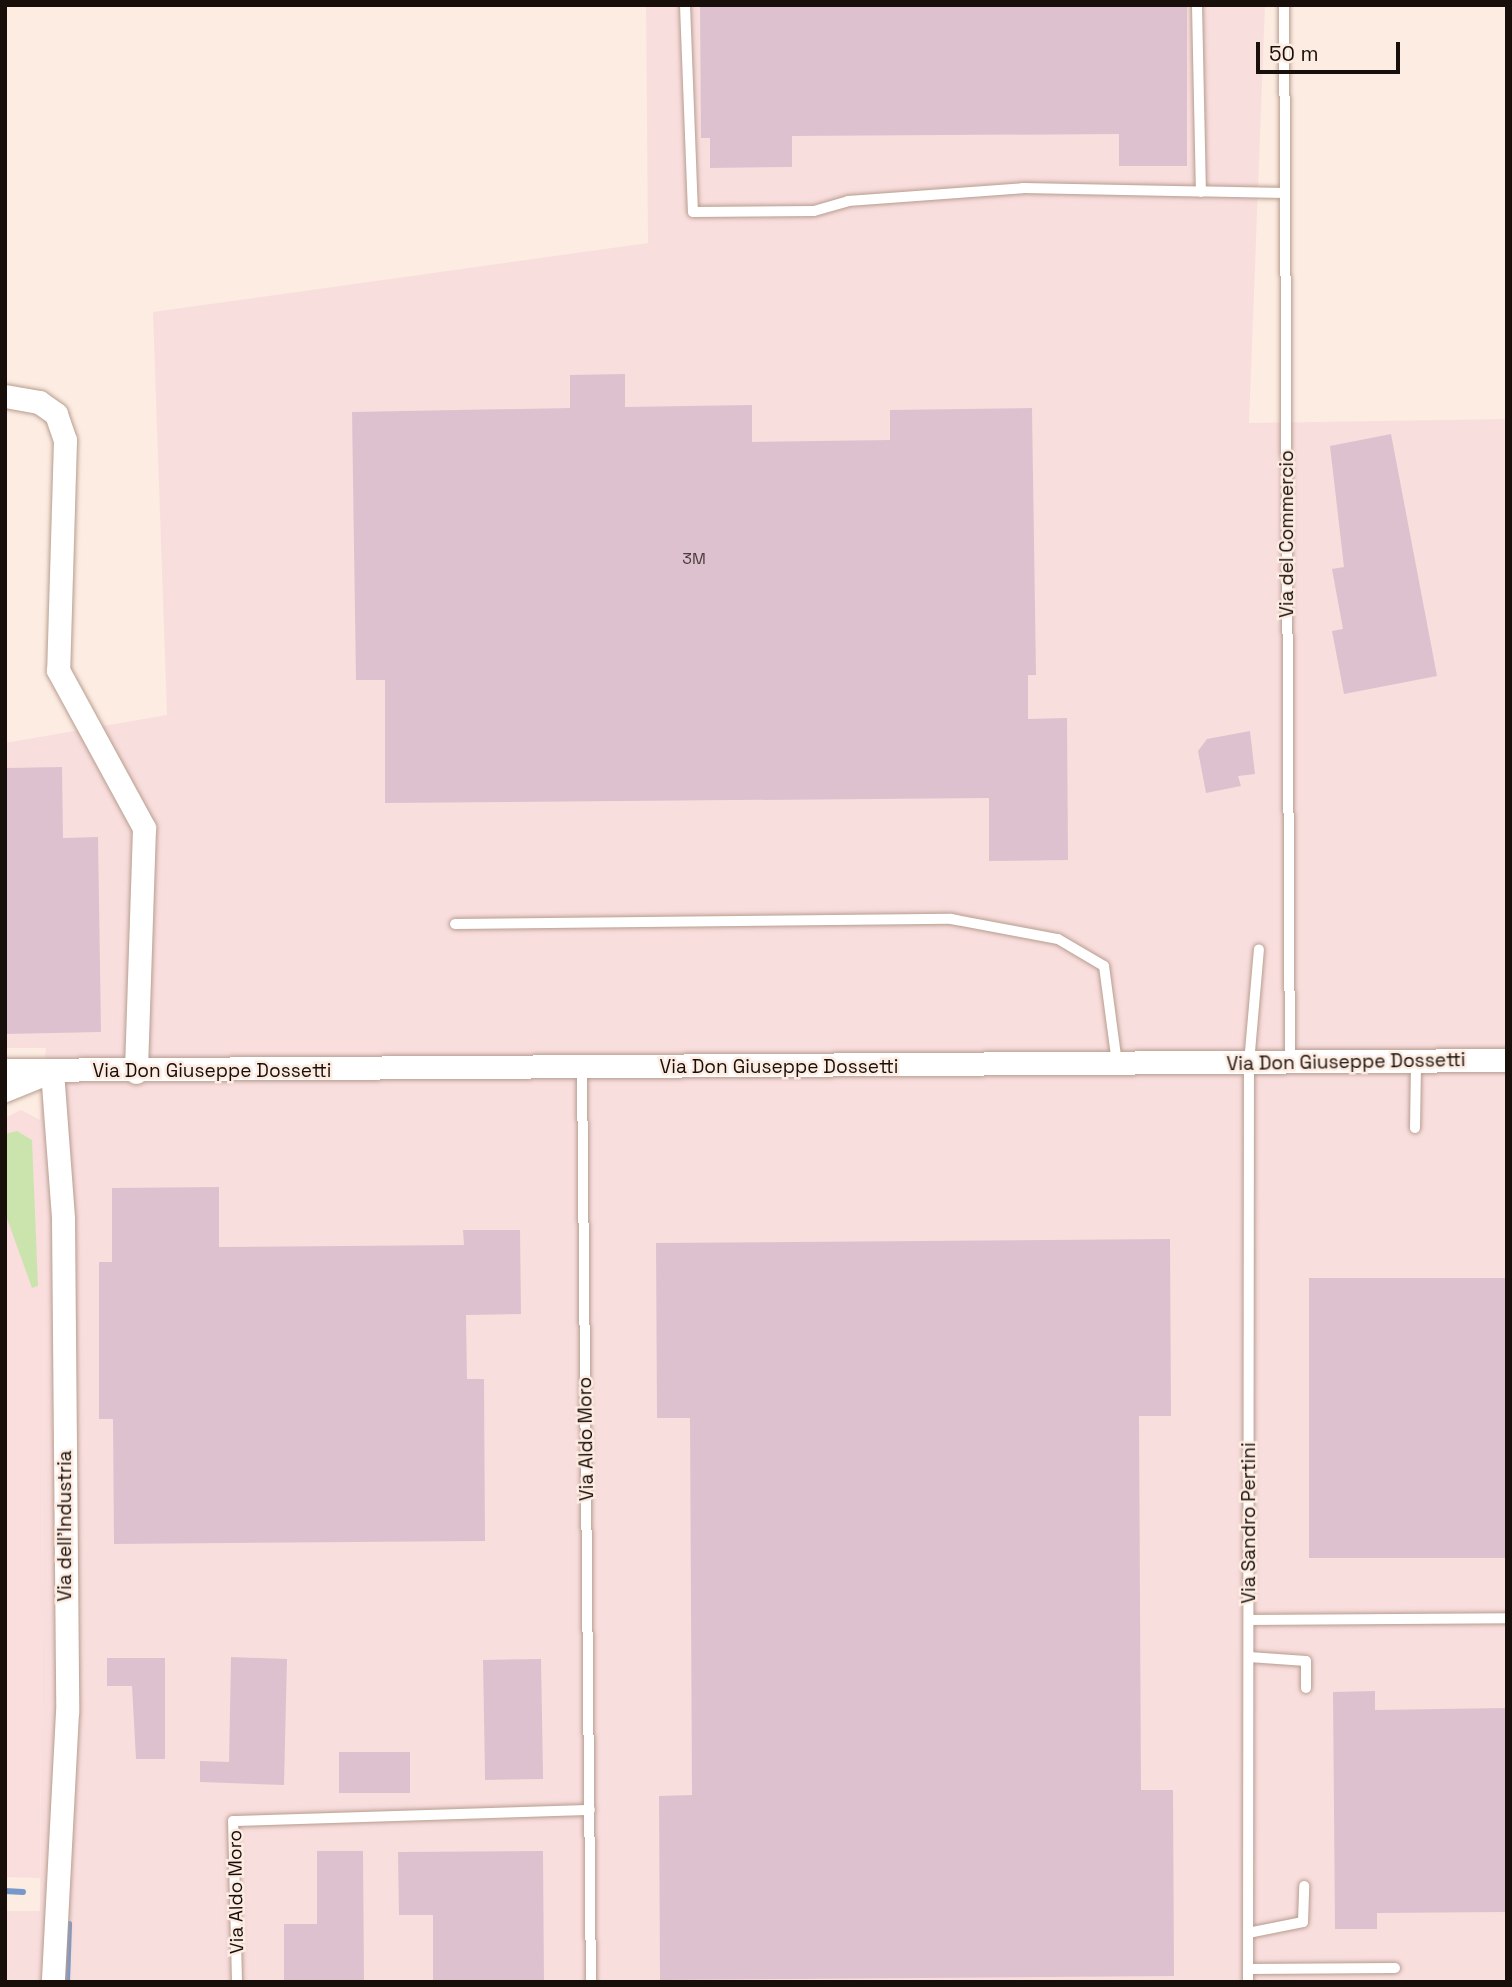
<!DOCTYPE html>
<html>
<head>
<meta charset="utf-8">
<style>
  body { margin:0 }
  #map { position:relative; width:1512px; height:1987px; overflow:hidden; background:#fdece2; font-family:"Space Grotesk",sans-serif }
  div>[style] { position:absolute }
  .commercial>* { inset:0; background:#f9dedd }
  .industrial>* { inset:0; background:#f9dede }
  .green>* { inset:0; background:#cbe4ae }
  .stream>* { height:6px; margin:-3px; padding:0 3px; transform-origin:3px; border-radius:3px; background:#7898ca }
  .building>* { inset:0; background:#dec1cf; transform-origin:0 0 }
  .roads { filter:drop-shadow(0 0 2px #b79d8e) drop-shadow(0 0 2px #b79d8e) }
  .service>* { height:10px; margin:-5px; padding:0 5px; transform-origin:5px; border-radius:5px; background:#fff }
  .minor>* { height:23px; margin:-11.5px; padding:0 11.5px; transform-origin:11.5px; border-radius:11.5px; background:#fff }
  span { translate:-50% -50%; white-space:nowrap; text-align:center; line-height:1.15; -webkit-text-stroke:5px #fdece2; paint-order:stroke }
  .number-label { font-size:16px; color:#4a3c3b }
  .number-label span { -webkit-text-stroke-width:0 }
  .street-label { font-size:19px; color:#180f0a }
  .frame { position:absolute; inset:0; border:7px solid #180f0a; pointer-events:none }
  .scale { position:absolute; left:1256px; top:42px; width:144px; height:32px; box-sizing:border-box; border:4px solid #180f0a; border-top:0; padding-left:9px; font-size:21px; line-height:24px; white-space:nowrap; color:#180f0a; -webkit-text-stroke:5px #fdece2; paint-order:stroke }
</style>
</head>
<body>
<div id="map">
  <div class="commercial">
    <i style="clip-path:polygon(21px 1110px,40px 1120px,45px 1154px,40px 1878px,5px 1877px,5px 1118px)"></i>
  </div>
  <div class="industrial">
    <i style="clip-path:polygon(646px 5px,1265px 5px,1249px 423px,1507px 419px,1507px 1982px,5px 1982px,5px 1911px,40px 1911px,45px 1154px,40px 1120px,46px 1048px,5px 1048px,5px 743px,167px 715px,153px 312px,648px 243px)"></i>
  </div>
  <div class="green">
    <i style="clip-path:polygon(17px 1131px,32px 1140px,38px 1286px,32px 1288px,5px 1213px,5px 1134px)"></i>
  </div>
  <div class="stream">
    <i style="left:5px;top:1891px;width:18px;rotate:3deg"></i>
    <i style="left:67px;top:1982px;width:58px;rotate:-88deg"></i>
  </div>
  <div class="building">
    <i style="clip-path:polygon(700px 5px,1187px 5px,1187px 166px,1119px 166px,1119px 134px,792px 136px,792px 167px,710px 168px,710px 138px,701px 138px)"></i>
    <i style="clip-path:polygon(625px 374px,625px 407px,752px 405px,752px 442px,890px 440px,890px 410px,1032px 408px,1036px 675px,1028px 675px,1028px 719px,1067px 718px,1068px 860px,989px 861px,989px 798px,385px 803px,385px 680px,356px 680px,352px 412px,570px 408px,570px 375px)"></i>
    <i style="clip-path:polygon(1391px 434px,1437px 676px,1344px 694px,1332px 631px,1343px 629px,1332px 569px,1344px 567px,1330px 446px)"></i>
    <i style="clip-path:polygon(1250px 731px,1255px 774px,1238px 776px,1241px 786px,1206px 793px,1198px 751px,1207px 739px)"></i>
    <i style="clip-path:polygon(62px 767px,63px 838px,98px 837px,101px 1032px,5px 1034px,5px 768px)"></i>
    <i style="clip-path:polygon(219px 1187px,219px 1247px,464px 1245px,463px 1230px,520px 1230px,521px 1314px,466px 1315px,467px 1379px,484px 1379px,485px 1541px,114px 1544px,113px 1419px,99px 1419px,99px 1262px,112px 1262px,112px 1188px)"></i>
    <i style="clip-path:polygon(1170px 1239px,1171px 1416px,1139px 1416px,1141px 1790px,1173px 1790px,1174px 1976px,660px 1980px,659px 1796px,692px 1795px,690px 1418px,657px 1418px,656px 1243px)"></i>
    <i style="left:1507px;top:1278px;width:280px;height:198px;rotate:90deg"></i>
    <i style="clip-path:polygon(231px 1657px,287px 1659px,284px 1785px,200px 1782px,200px 1761px,229px 1762px)"></i>
    <i style="clip-path:polygon(107px 1658px,165px 1658px,165px 1759px,136px 1759px,132px 1686px,107px 1686px)"></i>
    <i style="left:541px;top:1659px;width:120px;height:58px;rotate:89deg"></i>
    <i style="clip-path:polygon(1375px 1691px,1375px 1710px,1507px 1708px,1507px 1912px,1377px 1913px,1377px 1929px,1335px 1929px,1333px 1692px)"></i>
    <i style="left:339px;top:1752px;width:71px;height:41px"></i>
    <i style="clip-path:polygon(317px 1851px,363px 1851px,364px 1982px,284px 1982px,284px 1924px,317px 1924px)"></i>
    <i style="clip-path:polygon(543px 1851px,544px 1982px,433px 1982px,433px 1915px,399px 1915px,398px 1852px)"></i>
  </div>
  <div class="roads">
    <div class="service">
      <i style="left:685px;top:5px;width:207px;rotate:87.8deg"></i>
      <i style="left:693px;top:212px;width:121px;rotate:-0.5deg"></i>
      <i style="left:814px;top:211px;width:35px;rotate:-16deg"></i>
      <i style="left:848px;top:201px;width:175px;rotate:-4.2deg"></i>
      <i style="left:1023px;top:188px;width:262px;rotate:1.1deg"></i>
      <i style="left:1197px;top:5px;width:187px;rotate:88.8deg"></i>
      <i style="left:1284px;top:5px;width:1058px;rotate:89.68deg"></i>
      <i style="left:455px;top:924px;width:496px;rotate:-0.6deg"></i>
      <i style="left:951px;top:919px;width:109px;rotate:10.6deg"></i>
      <i style="left:1058px;top:939px;width:53px;rotate:30.4deg"></i>
      <i style="left:1104px;top:966px;width:99px;rotate:82.4deg"></i>
      <i style="left:582px;top:1068px;width:914px;rotate:89.44deg"></i>
      <i style="left:1415px;top:1128px;width:67px;rotate:-89.1deg"></i>
      <i style="left:1249px;top:1620px;width:258px;rotate:-0.4deg"></i>
      <i style="left:1249px;top:1657px;width:57px;rotate:4deg"></i>
      <i style="left:1306px;top:1661px;width:27px;rotate:90deg"></i>
      <i style="left:1248px;top:1933px;width:56px;rotate:-11.3deg"></i>
      <i style="left:1303px;top:1922px;width:36px;rotate:-88deg"></i>
      <i style="left:1248px;top:1969px;width:147px;rotate:-0.4deg"></i>
      <i style="left:237px;top:1982px;width:161px;rotate:-91.4deg"></i>
      <i style="left:233px;top:1821px;width:357px;rotate:-1.8deg"></i>
      <i style="left:1248px;top:1982px;width:919px;rotate:-89.94deg"></i>
      <i style="left:1249px;top:1063px;width:114px;rotate:-85deg"></i>
    </div>
    <div class="minor">
      <i style="left:5px;top:396px;width:35px;rotate:10deg"></i>
      <i style="left:39px;top:402px;width:21px;rotate:35deg"></i>
      <i style="left:56px;top:414px;width:28px;rotate:71deg"></i>
      <i style="left:65px;top:440px;width:230px;rotate:91.7deg"></i>
      <i style="left:58px;top:670px;width:180px;rotate:61.4deg"></i>
      <i style="left:144px;top:828px;width:244px;rotate:91.9deg"></i>
      <i style="left:5px;top:1070px;width:1502px;rotate:-0.38deg"></i>
      <i style="left:52px;top:1071px;width:148px;rotate:85.7deg"></i>
      <i style="left:63px;top:1219px;width:493px;rotate:89.5deg"></i>
      <i style="left:67px;top:1712px;width:270px;rotate:93deg"></i>
      <i style="left:5px;top:1090px;width:40px;rotate:-22deg"></i>
    </div>
  </div>
  <div class="number-label">
    <span style="left:694px;top:559px">3M</span>
  </div>
  <div class="street-label">
    <span style="left:1287px;top:534px;rotate:-90deg">Via del Commercio</span>
    <span style="left:1346px;top:1062px;rotate:-1deg">Via Don Giuseppe Dossetti</span>
    <span style="left:779px;top:1067px">Via Don Giuseppe Dossetti</span>
    <span style="left:212px;top:1071px">Via Don Giuseppe Dossetti</span>
    <span style="left:586px;top:1439px;rotate:-91deg">Via Aldo Moro</span>
    <span style="left:1249px;top:1523px;rotate:-90deg">Via Sandro Pertini</span>
    <span style="left:65px;top:1526px;rotate:-90deg">Via dell’Industria</span>
    <span style="left:236px;top:1892px;rotate:-91deg">Via Aldo Moro</span>
  </div>
  <div class="frame"></div>
  <div class="scale">50 m</div>
</div>
</body>
</html>
